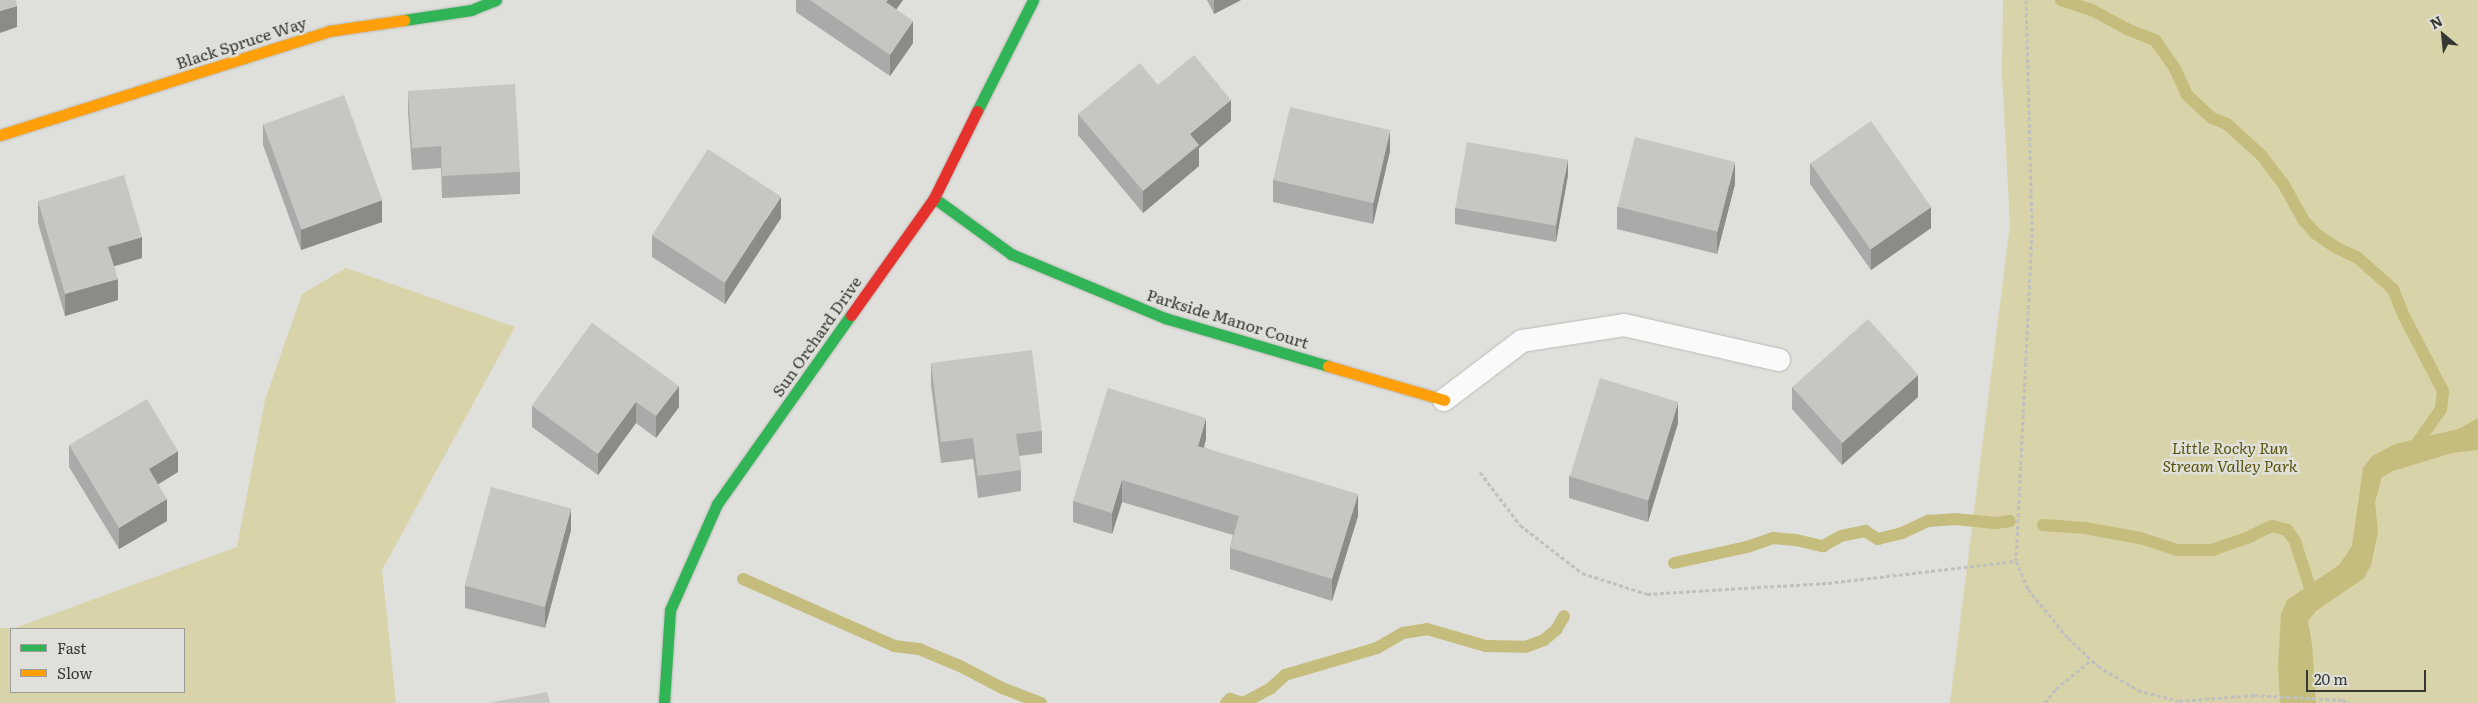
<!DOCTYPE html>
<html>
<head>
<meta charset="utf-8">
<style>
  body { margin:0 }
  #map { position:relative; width:2478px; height:703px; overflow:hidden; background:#dfdfdb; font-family:Literata,serif }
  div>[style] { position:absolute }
  .green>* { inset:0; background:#d8d3a8 }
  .water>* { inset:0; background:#c4bd7d }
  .stream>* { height:12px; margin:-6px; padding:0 6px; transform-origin:6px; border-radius:6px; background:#c4bd7d }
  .path>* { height:3px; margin-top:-1.5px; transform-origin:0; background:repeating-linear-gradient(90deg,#c0c0bf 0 4px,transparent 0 6.5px) }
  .roads { filter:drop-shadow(0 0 1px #bbbbb8) drop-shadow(0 0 1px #bbbbb8) }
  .lane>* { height:22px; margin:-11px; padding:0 11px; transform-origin:11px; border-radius:11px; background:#fafafa }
  .fast>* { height:11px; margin:-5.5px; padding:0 5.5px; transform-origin:5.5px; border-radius:5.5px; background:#30b455 }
  .slow>* { height:11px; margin:-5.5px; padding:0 5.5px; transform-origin:5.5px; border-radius:5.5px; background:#ff9f0a }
  .jam>* { height:11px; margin:-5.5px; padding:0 5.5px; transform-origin:5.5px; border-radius:5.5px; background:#e5322d }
  .wall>* { inset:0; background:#aaaaa8 }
  .shaded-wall>* { inset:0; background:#8b8b88 }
  .building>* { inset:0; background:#c6c6c3; transform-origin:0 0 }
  span { translate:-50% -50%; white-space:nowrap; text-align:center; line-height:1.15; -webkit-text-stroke:5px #e0e0da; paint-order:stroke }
  .street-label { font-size:16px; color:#373734 }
  .park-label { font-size:16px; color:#5b5410; font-style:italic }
  .legend { position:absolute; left:10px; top:628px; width:175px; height:65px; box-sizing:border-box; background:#e0e0da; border:1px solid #9c9c98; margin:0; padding:6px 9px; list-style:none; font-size:15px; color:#373734 }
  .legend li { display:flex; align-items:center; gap:10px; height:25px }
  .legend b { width:25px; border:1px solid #9c9c98 }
  .north { position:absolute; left:2418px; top:10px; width:50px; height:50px; -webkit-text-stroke:4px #e0e0da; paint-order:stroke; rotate:332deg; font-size:14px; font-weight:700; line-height:20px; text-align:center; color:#373734 }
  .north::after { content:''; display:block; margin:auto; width:18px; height:22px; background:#373734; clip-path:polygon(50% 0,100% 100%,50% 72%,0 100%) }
  .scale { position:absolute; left:2306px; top:670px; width:120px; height:22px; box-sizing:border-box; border:2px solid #373734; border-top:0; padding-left:6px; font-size:15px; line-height:18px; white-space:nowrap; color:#373734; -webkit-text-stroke:4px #e0e0da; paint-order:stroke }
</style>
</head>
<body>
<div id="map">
  <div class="green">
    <i style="clip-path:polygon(2003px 0,2478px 0,2478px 703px,1950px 703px,2010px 225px,2002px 73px)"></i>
    <i style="clip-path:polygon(evenodd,346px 268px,515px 327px,382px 570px,396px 703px,0 703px,0 628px,15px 628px,237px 547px,265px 400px,302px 294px,346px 268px,184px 629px,184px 692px,11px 692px,11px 629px,184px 629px)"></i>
  </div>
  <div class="water">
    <i style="clip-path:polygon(2478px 418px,2478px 450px,2452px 453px,2393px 471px,2382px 477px,2375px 502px,2378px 532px,2371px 565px,2364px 578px,2316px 611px,2308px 621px,2312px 644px,2316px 703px,2280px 703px,2278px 666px,2281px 614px,2287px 600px,2339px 565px,2352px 546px,2363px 468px,2372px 456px,2395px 444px,2458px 429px)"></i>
  </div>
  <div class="stream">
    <i style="left:2061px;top:0;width:33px;rotate:18deg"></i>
    <i style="left:2092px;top:10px;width:42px;rotate:28.4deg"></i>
    <i style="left:2129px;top:30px;width:28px;rotate:21deg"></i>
    <i style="left:2155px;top:40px;width:35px;rotate:55deg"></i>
    <i style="left:2175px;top:69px;width:29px;rotate:65deg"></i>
    <i style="left:2187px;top:95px;width:34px;rotate:43deg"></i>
    <i style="left:2212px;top:118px;width:16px;rotate:22deg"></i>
    <i style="left:2227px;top:124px;width:47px;rotate:42.4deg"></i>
    <i style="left:2262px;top:156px;width:36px;rotate:53deg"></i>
    <i style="left:2284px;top:185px;width:41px;rotate:60.9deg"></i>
    <i style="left:2304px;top:221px;width:18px;rotate:47deg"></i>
    <i style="left:2316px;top:234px;width:25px;rotate:34deg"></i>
    <i style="left:2337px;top:248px;width:23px;rotate:25deg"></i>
    <i style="left:2358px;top:258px;width:47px;rotate:41.5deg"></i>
    <i style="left:2393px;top:289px;width:31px;rotate:68deg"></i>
    <i style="left:2405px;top:318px;width:82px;rotate:62.5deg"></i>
    <i style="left:2443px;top:391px;width:18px;rotate:96deg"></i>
    <i style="left:2441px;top:409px;width:38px;rotate:125deg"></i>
    <i style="left:2419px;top:440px;width:12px;rotate:110deg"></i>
    <i style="left:2043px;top:525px;width:42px;rotate:4.1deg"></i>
    <i style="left:2085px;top:528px;width:56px;rotate:10.3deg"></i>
    <i style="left:2140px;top:538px;width:40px;rotate:18deg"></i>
    <i style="left:2178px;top:550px;width:34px"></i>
    <i style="left:2212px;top:550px;width:37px;rotate:-19deg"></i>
    <i style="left:2247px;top:538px;width:28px;rotate:-26deg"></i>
    <i style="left:2272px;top:526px;width:16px;rotate:15deg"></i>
    <i style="left:2287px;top:530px;width:14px;rotate:54deg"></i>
    <i style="left:2295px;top:541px;width:49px;rotate:72.3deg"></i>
    <i style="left:2310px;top:588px;width:9px;rotate:103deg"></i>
    <i style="left:1674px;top:563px;width:75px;rotate:-12.4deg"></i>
    <i style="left:1747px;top:547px;width:28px;rotate:-19deg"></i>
    <i style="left:1773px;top:538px;width:23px;rotate:5deg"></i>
    <i style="left:1796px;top:540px;width:28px;rotate:13deg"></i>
    <i style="left:1823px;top:546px;width:21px;rotate:-29deg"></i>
    <i style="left:1841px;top:536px;width:25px;rotate:-12deg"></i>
    <i style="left:1865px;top:531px;width:15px;rotate:32deg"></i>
    <i style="left:1878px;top:539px;width:25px;rotate:-14deg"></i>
    <i style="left:1902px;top:533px;width:29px;rotate:-25deg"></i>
    <i style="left:1928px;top:521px;width:27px;rotate:-4deg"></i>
    <i style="left:1955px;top:519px;width:41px;rotate:5.6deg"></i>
    <i style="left:1996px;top:523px;width:14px;rotate:-8deg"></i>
    <i style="left:743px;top:579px;width:165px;rotate:23.9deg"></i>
    <i style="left:894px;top:646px;width:25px;rotate:7deg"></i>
    <i style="left:919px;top:649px;width:44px;rotate:22.5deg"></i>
    <i style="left:960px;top:666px;width:47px;rotate:27.6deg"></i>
    <i style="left:1002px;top:688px;width:42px;rotate:21deg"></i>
    <i style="left:1226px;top:703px;width:6px;rotate:-45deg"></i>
    <i style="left:1230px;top:699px;width:14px;rotate:17deg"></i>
    <i style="left:1243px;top:703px;width:32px;rotate:-28deg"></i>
    <i style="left:1271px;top:688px;width:19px;rotate:-43deg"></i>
    <i style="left:1285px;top:675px;width:96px;rotate:-16.4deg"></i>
    <i style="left:1377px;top:648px;width:30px;rotate:-30deg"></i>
    <i style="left:1403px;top:633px;width:24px;rotate:-9deg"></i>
    <i style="left:1427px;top:629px;width:61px;rotate:16.1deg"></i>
    <i style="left:1486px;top:646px;width:39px;rotate:1deg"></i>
    <i style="left:1525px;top:647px;width:20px;rotate:-20deg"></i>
    <i style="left:1544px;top:640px;width:16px;rotate:-40deg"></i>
    <i style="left:1556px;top:630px;width:16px;rotate:-60deg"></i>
  </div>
  <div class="path">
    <i style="left:2026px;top:0;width:233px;rotate:88.5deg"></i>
    <i style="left:2032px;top:233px;width:328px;rotate:92.8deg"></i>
    <i style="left:2016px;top:561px;width:30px;rotate:67deg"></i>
    <i style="left:2028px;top:589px;width:63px;rotate:50.8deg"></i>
    <i style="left:2068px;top:638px;width:41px;rotate:43deg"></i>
    <i style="left:2098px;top:666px;width:47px;rotate:31deg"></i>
    <i style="left:2138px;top:690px;width:42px;rotate:15deg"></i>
    <i style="left:2179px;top:701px;width:75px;rotate:-4.6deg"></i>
    <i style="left:2254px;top:695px;width:88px;rotate:3.3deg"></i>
    <i style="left:2342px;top:700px;width:9px;rotate:21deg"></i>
    <i style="left:1480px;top:472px;width:66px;rotate:53deg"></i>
    <i style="left:1520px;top:525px;width:78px;rotate:37.7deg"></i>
    <i style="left:1582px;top:573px;width:68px;rotate:17.9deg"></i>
    <i style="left:1647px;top:594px;width:181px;rotate:-3.5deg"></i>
    <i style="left:1828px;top:583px;width:189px;rotate:-6.7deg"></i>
    <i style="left:2045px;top:703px;width:18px;rotate:-52deg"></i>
    <i style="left:2056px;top:689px;width:45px;rotate:-39.6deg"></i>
  </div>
  <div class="roads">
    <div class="lane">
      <i style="left:1444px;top:400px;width:98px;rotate:-37.1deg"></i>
      <i style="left:1522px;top:341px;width:103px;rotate:-8.9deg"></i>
      <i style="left:1624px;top:325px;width:159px;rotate:12.7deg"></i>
    </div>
    <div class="fast">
      <i style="left:404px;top:20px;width:68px;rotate:-8.5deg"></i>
      <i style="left:471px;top:10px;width:27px;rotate:-22deg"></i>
      <i style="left:977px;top:111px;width:124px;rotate:-63.2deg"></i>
      <i style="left:934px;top:198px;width:95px;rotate:36deg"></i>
      <i style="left:1011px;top:254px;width:167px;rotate:22.6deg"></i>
      <i style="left:1165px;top:318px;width:170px;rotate:16.4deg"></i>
      <i style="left:664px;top:703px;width:93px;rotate:-86.3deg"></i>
      <i style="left:670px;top:610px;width:116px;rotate:-66.1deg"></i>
      <i style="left:717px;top:504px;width:232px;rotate:-54.7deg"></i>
    </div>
    <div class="slow">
      <i style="left:0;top:135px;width:345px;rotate:-17.5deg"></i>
      <i style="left:329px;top:31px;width:76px;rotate:-8.3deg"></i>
      <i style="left:1328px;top:366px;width:121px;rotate:16.3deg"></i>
    </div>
    <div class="jam">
      <i style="left:851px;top:315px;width:143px;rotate:-54.6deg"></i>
      <i style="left:934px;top:198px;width:97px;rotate:-63.7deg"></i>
    </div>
  </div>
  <div class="wall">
    <i style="clip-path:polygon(796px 0,903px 0,896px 9px,913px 43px,890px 76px,796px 12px)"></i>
    <i style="clip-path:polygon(1207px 0,1241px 0,1214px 14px)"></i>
    <i style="clip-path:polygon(1158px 85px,1231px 121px,1199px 148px,1199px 166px,1143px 213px,1078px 135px,1078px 114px)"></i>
    <i style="clip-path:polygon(408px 91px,520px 172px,520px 194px,442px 198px,441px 168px,412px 170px,408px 112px)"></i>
    <i style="clip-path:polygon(263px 124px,382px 222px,301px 250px,263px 145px)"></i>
    <i style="clip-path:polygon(1390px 151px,1373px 224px,1273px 202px,1273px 180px)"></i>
    <i style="clip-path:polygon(1810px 163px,1931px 228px,1871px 270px,1810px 184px)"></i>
    <i style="clip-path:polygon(1568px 175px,1556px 242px,1455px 224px,1455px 208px)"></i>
    <i style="clip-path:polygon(1735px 184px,1717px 254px,1617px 229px,1617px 207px)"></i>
    <i style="clip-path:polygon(38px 201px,142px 258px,114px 266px,118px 300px,65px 316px,38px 223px)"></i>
    <i style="clip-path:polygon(781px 218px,725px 304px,652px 257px,652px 236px)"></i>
    <i style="clip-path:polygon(592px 323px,679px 407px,656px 438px,636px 423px,598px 475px,532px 427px,532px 406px)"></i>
    <i style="clip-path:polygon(931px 363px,1042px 431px,1042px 453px,1019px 456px,1021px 470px,1021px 491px,978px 498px,973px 459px,941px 463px,931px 385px)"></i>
    <i style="clip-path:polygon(1792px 387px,1918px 397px,1842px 465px,1792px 409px)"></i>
    <i style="clip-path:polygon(1678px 423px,1648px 522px,1569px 498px,1569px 476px)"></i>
    <i style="clip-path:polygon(1206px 439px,1204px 447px,1358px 516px,1332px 601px,1230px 569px,1230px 548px,1233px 535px,1122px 502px,1112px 534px,1073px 522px,1073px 501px)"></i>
    <i style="clip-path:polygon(69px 445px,178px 472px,158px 484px,167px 521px,119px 549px,69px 467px)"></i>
    <i style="clip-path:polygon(571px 530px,545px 628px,465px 608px,465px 586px)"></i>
  </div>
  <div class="shaded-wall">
    <i style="clip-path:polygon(888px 0,903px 0,886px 24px,886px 2px)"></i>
    <i style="clip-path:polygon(1214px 0,1241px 0,1214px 14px)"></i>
    <i style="clip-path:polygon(17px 6px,17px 27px,0 33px,0 11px)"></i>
    <i style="clip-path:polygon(913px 21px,913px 43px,890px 76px,890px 55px)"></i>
    <i style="clip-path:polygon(1231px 100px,1231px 121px,1199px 148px,1199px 166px,1143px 213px,1143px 191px,1190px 134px)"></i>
    <i style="clip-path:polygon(1390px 130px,1390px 151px,1373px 224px,1373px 203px)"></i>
    <i style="clip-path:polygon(1568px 159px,1568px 175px,1556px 242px,1556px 226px)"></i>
    <i style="clip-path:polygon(1735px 162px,1735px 184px,1717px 254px,1717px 233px)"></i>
    <i style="clip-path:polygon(781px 197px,781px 218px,725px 304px,725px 282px)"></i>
    <i style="clip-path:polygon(382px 200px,382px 222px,301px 250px,301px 229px)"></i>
    <i style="clip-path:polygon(1931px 207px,1931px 228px,1871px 270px,1871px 248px)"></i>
    <i style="clip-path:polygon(142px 237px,142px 258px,108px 268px,108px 247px)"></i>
    <i style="clip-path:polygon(118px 279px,118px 300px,65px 316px,65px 294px)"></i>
    <i style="clip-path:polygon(1918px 375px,1918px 397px,1842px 465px,1842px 443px)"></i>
    <i style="clip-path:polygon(679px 386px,679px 407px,656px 438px,656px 416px)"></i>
    <i style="clip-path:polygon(636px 402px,636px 423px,598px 475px,598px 454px)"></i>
    <i style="clip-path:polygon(1678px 402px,1678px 423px,1648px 522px,1648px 500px)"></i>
    <i style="clip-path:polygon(1206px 418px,1206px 439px,1198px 467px,1198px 446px)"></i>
    <i style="clip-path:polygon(178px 451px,178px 472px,149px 490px,149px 469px)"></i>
    <i style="clip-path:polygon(1122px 480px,1122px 502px,1112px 534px,1112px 513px)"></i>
    <i style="clip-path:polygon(1358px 494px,1358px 516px,1332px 601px,1332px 579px)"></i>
    <i style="clip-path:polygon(167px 499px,167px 521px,119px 549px,119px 528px)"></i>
    <i style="clip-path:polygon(571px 508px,571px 530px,545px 628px,545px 607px)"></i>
  </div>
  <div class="building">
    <i style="clip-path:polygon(0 0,16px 0,17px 6px,0 11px)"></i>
    <i style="clip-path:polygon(810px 0,888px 0,886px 2px,913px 21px,890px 55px)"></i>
    <i style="clip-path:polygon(1194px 55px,1231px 100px,1190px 134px,1199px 145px,1143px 191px,1078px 114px,1140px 63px,1158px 85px)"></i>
    <i style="clip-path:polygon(515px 84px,520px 172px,442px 176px,441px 146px,412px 148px,408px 91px)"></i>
    <i style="left:344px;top:95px;width:112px;height:86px;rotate:70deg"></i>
    <i style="left:1290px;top:107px;width:103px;height:75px;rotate:13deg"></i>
    <i style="left:1871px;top:121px;width:105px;height:74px;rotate:55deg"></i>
    <i style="left:1635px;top:137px;width:103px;height:72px;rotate:14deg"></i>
    <i style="left:1467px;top:142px;width:102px;height:67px;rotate:10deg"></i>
    <i style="left:708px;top:149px;width:87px;height:103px;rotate:33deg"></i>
    <i style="clip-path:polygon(124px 175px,142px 237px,108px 247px,118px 279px,65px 294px,38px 201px)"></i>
    <i style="left:1868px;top:319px;width:75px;height:102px;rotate:48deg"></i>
    <i style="clip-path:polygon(592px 323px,679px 386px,656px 416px,636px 402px,598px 454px,532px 406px)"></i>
    <i style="clip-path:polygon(1032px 350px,1042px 431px,1016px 434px,1021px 470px,978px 476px,973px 438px,941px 442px,931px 363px)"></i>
    <i style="left:1600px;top:378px;width:82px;height:103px;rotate:17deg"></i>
    <i style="clip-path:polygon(1108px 388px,1206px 418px,1198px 446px,1358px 494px,1332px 579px,1230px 548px,1239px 516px,1122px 480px,1112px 513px,1073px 501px)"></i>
    <i style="clip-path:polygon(147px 399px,178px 451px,149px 469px,167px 499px,119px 528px,69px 445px)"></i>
    <i style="left:491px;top:487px;width:83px;height:102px;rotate:15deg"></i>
    <i style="clip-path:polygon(547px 692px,550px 703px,488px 703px)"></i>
  </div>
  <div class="street-label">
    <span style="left:241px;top:42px;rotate:-18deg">Black Spruce Way</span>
    <span style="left:1228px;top:318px;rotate:17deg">Parkside Manor Court</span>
    <span style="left:816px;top:336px;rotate:-55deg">Sun Orchard Drive</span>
  </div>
  <div class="park-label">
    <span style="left:2230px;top:456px">Little Rocky Run<br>Stream Valley Park</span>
  </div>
  <ul class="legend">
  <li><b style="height:6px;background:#30b455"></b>Fast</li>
  <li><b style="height:6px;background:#ff9f0a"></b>Slow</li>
  </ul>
  <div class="north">N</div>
  <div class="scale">20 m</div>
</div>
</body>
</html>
